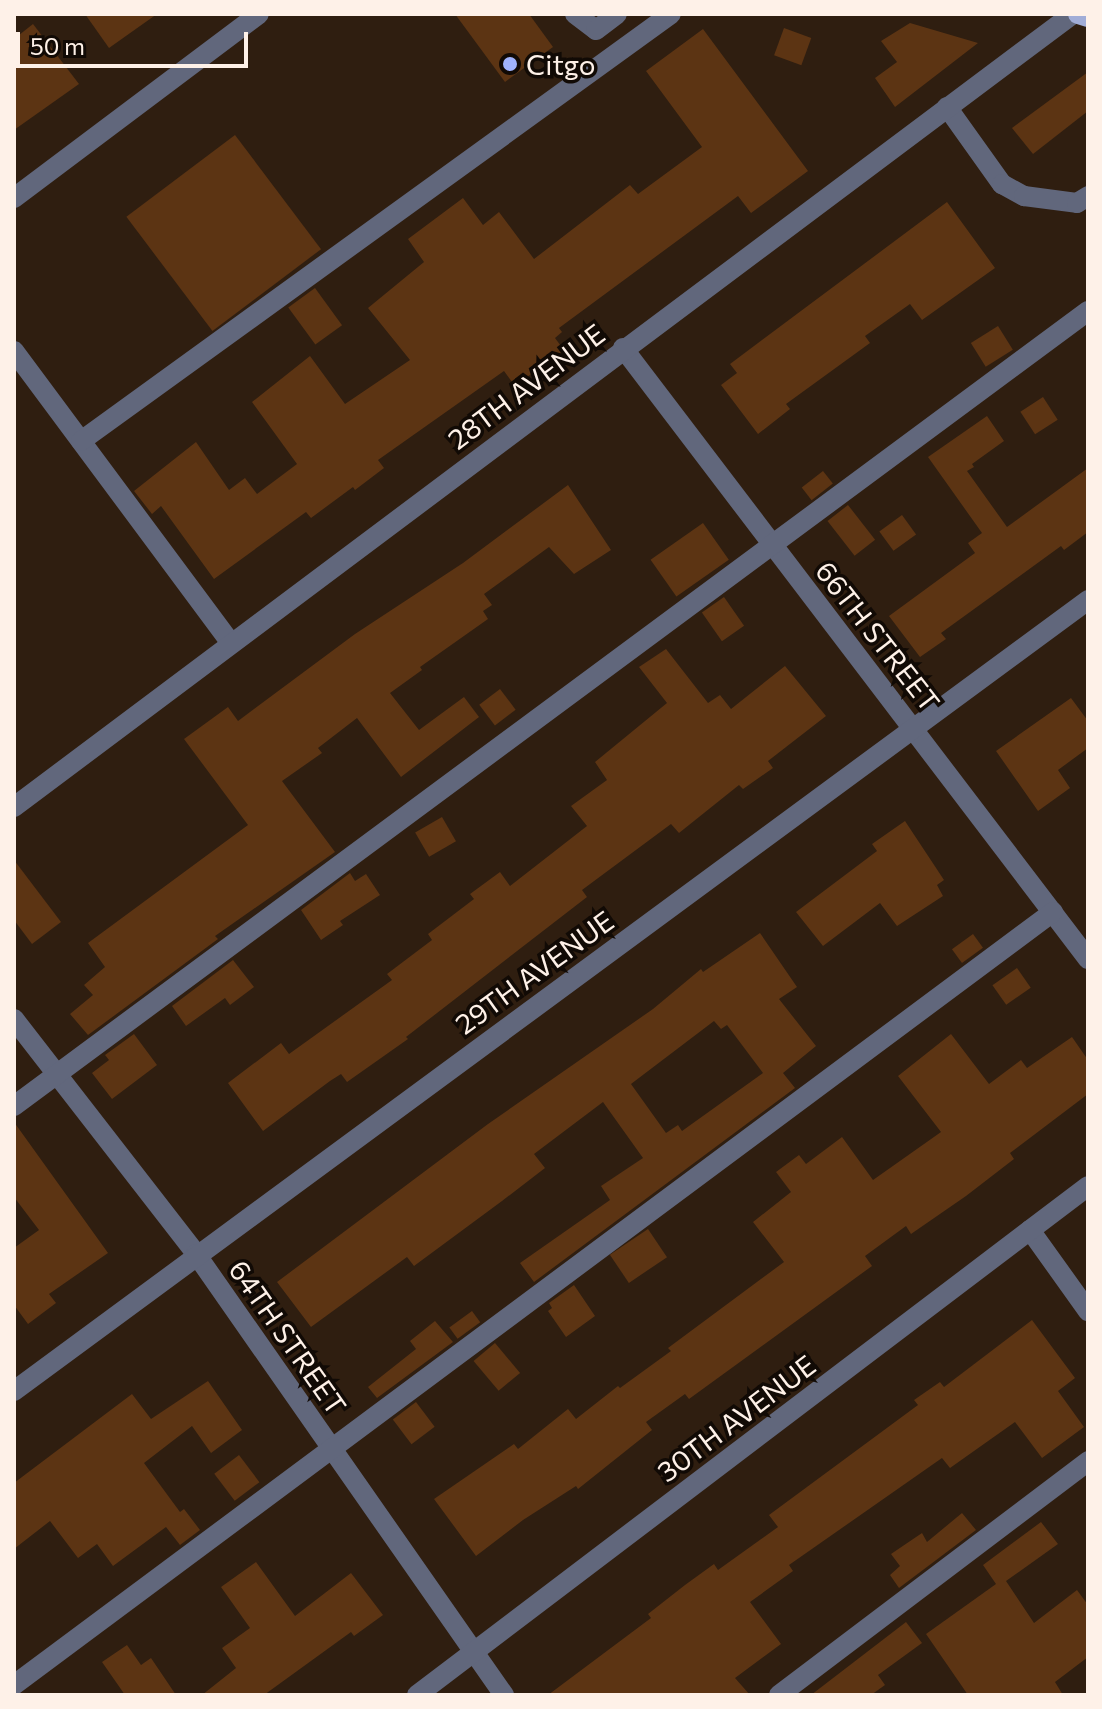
<!DOCTYPE html>
<html>
<head>
<meta charset="utf-8">
<style>
  body { margin:0 }
  #map { position:relative; width:1102px; height:1709px; overflow:hidden; background:#2f1e10; font-family:Commissioner,sans-serif }
  div>[style] { position:absolute }
  .building>* { inset:0; background:#5c3413; transform-origin:0 0 }
  .minor>* { height:20px; margin:-10px; padding:0 10px; transform-origin:10px; border-radius:10px; background:#61677c }
  .major>* { height:20px; margin:-10px; padding:0 10px; transform-origin:10px; border-radius:10px; background:#a1add7 }
  .dots>* { width:22px; height:22px; translate:-50% -50%; box-sizing:border-box; border:4px solid #110a05; border-radius:50% }
  span { translate:-50% -50%; white-space:nowrap; text-align:center; line-height:1.15; -webkit-text-stroke:7px #110a05; paint-order:stroke }
  .poi-label { font-size:28px; color:#fef1e8 }
  .left { translate:0 -50%; text-align:left }
  .street-label { font-size:28px; color:#fef1e8 }
  .frame { position:absolute; inset:0; border:16px solid #fef1e8; pointer-events:none }
  .scale { position:absolute; left:16px; top:32px; width:232px; height:36px; box-sizing:border-box; border:4px solid #fef1e8; border-top:0; padding-left:10px; font-size:24px; line-height:28px; white-space:nowrap; color:#fef1e8; -webkit-text-stroke:6px #110a05; paint-order:stroke }
</style>
</head>
<body>
<div id="map">
  <div class="building">
    <i style="clip-path:polygon(85px 14px,157px 14px,109px 48px)"></i>
    <i style="clip-path:polygon(455px 14px,529px 14px,553px 47px,505px 82px)"></i>
    <i style="clip-path:polygon(910px 23px,978px 43px,895px 107px,875px 78px,897px 62px,881px 41px)"></i>
    <i style="clip-path:polygon(33px 24px,79px 84px,14px 130px,14px 39px)"></i>
    <i style="left:784px;top:28px;width:29px;height:29px;rotate:20deg"></i>
    <i style="clip-path:polygon(703px 29px,808px 171px,751px 213px,738px 196px,559px 328px,562px 332px,555px 338px,564px 350px,515px 386px,504px 371px,378px 460px,384px 468px,355px 490px,353px 487px,311px 518px,306px 512px,214px 579px,161px 506px,152px 514px,134px 491px,196px 442px,229px 490px,245px 478px,257px 494px,297px 464px,252px 402px,310px 356px,345px 404px,410px 360px,368px 308px,424px 262px,408px 239px,463px 198px,483px 225px,499px 212px,534px 259px,630px 185px,638px 194px,702px 147px,646px 71px)"></i>
    <i style="clip-path:polygon(1088px 72px,1088px 111px,1033px 154px,1012px 128px)"></i>
    <i style="left:235px;top:135px;width:143px;height:136px;rotate:53deg"></i>
    <i style="clip-path:polygon(947px 202px,995px 268px,922px 320px,910px 304px,865px 336px,870px 343px,786px 404px,790px 409px,758px 434px,721px 385px,737px 373px,730px 364px)"></i>
    <i style="left:315px;top:288px;width:46px;height:33px;rotate:54deg"></i>
    <i style="left:998px;top:326px;width:28px;height:32px;rotate:58deg"></i>
    <i style="left:1043px;top:397px;width:27px;height:27px;rotate:57deg"></i>
    <i style="clip-path:polygon(987px 416px,1004px 441px,972px 464px,974px 467px,967px 471px,1007px 527px,1088px 468px,1088px 532px,1064px 550px,1061px 546px,941px 633px,946px 639px,920px 657px,889px 616px,975px 553px,968px 543px,982px 533px,928px 457px)"></i>
    <i style="left:823px;top:471px;width:16px;height:27px;rotate:52deg"></i>
    <i style="clip-path:polygon(568px 485px,611px 550px,574px 574px,549px 547px,484px 594px,492px 605px,483px 611px,488px 619px,420px 667px,422px 670px,390px 693px,419px 730px,464px 697px,479px 717px,401px 777px,357px 718px,318px 748px,322px 753px,282px 781px,335px 852px,215px 936px,218px 939px,88px 1035px,70px 1014px,93px 995px,84px 985px,105px 967px,88px 943px,248px 825px,184px 739px,228px 707px,238px 721px,355px 634px,463px 563px)"></i>
    <i style="left:848px;top:505px;width:44px;height:26px;rotate:52deg"></i>
    <i style="left:902px;top:515px;width:24px;height:28px;rotate:54deg"></i>
    <i style="left:703px;top:523px;width:45px;height:64px;rotate:55deg"></i>
    <i style="left:724px;top:597px;width:35px;height:27px;rotate:55deg"></i>
    <i style="clip-path:polygon(666px 649px,708px 703px,720px 695px,731px 709px,785px 666px,826px 716px,768px 761px,773px 768px,743px 789px,739px 785px,679px 833px,671px 824px,582px 890px,587px 897px,406px 1037px,408px 1039px,347px 1082px,341px 1074px,330px 1081px,263px 1131px,228px 1083px,281px 1043px,289px 1054px,392px 980px,387px 974px,432px 940px,428px 934px,474px 899px,470px 894px,500px 872px,510px 886px,587px 826px,571px 806px,607px 780px,595px 762px,667px 703px,639px 667px)"></i>
    <i style="left:500px;top:689px;width:26px;height:26px;rotate:53deg"></i>
    <i style="clip-path:polygon(1071px 698px,1088px 721px,1088px 748px,1058px 770px,1070px 788px,1038px 811px,996px 751px)"></i>
    <i style="left:442px;top:817px;width:28px;height:31px;rotate:60deg"></i>
    <i style="clip-path:polygon(905px 821px,944px 880px,937px 885px,943px 896px,897px 926px,880px 903px,823px 946px,796px 912px,877px 851px,872px 844px)"></i>
    <i style="clip-path:polygon(14px 860px,61px 922px,32px 944px,14px 920px)"></i>
    <i style="clip-path:polygon(350px 873px,355px 881px,366px 874px,380px 895px,340px 921px,343px 925px,321px 940px,301px 910px)"></i>
    <i style="clip-path:polygon(evenodd,760px 933px,797px 987px,779px 999px,816px 1046px,783px 1073px,795px 1088px,534px 1282px,520px 1263px,610px 1200px,601px 1186px,643px 1158px,603px 1102px,534px 1154px,545px 1168px,502px 1201px,414px 1266px,407px 1257px,311px 1327px,277px 1282px,488px 1124px,653px 1009px,701px 969px,703px 972px,760px 933px,714px 1021px,721px 1029px,727px 1025px,763px 1073px,682px 1131px,678px 1125px,666px 1133px,631px 1084px,714px 1021px)"></i>
    <i style="left:973px;top:934px;width:17px;height:26px;rotate:54deg"></i>
    <i style="clip-path:polygon(233px 960px,254px 987px,230px 1005px,225px 998px,186px 1026px,172px 1006px)"></i>
    <i style="left:1017px;top:968px;width:24px;height:30px;rotate:55deg"></i>
    <i style="clip-path:polygon(134px 1034px,157px 1065px,112px 1099px,92px 1073px,109px 1060px,105px 1055px)"></i>
    <i style="clip-path:polygon(951px 1034px,989px 1084px,1021px 1060px,1027px 1068px,1072px 1037px,1088px 1060px,1088px 1094px,1010px 1153px,1014px 1159px,966px 1196px,911px 1234px,906px 1226px,865px 1256px,872px 1266px,689px 1399px,685px 1394px,646px 1422px,652px 1430px,578px 1489px,576px 1486px,523px 1520px,476px 1556px,434px 1499px,514px 1444px,518px 1449px,568px 1409px,576px 1419px,618px 1386px,620px 1388px,671px 1351px,668px 1348px,784px 1262px,753px 1222px,791px 1192px,776px 1172px,799px 1155px,806px 1164px,842px 1137px,873px 1180px,941px 1132px,898px 1076px)"></i>
    <i style="clip-path:polygon(14px 1122px,108px 1253px,49px 1294px,56px 1303px,28px 1324px,14px 1305px,14px 1248px,39px 1230px,14px 1197px)"></i>
    <i style="left:648px;top:1229px;width:34px;height:46px;rotate:56deg"></i>
    <i style="clip-path:polygon(574px 1285px,595px 1316px,566px 1337px,548px 1311px,552px 1308px,549px 1303px)"></i>
    <i style="left:472px;top:1311px;width:14px;height:28px;rotate:54deg"></i>
    <i style="clip-path:polygon(1032px 1320px,1075px 1378px,1058px 1391px,1084px 1427px,1042px 1458px,1015px 1422px,950px 1468px,942px 1458px,789px 1565px,793px 1571px,750px 1602px,781px 1644px,735px 1678px,750px 1695px,548px 1695px,651px 1618px,648px 1614px,685px 1585px,714px 1564px,718px 1570px,778px 1527px,769px 1515px,918px 1405px,914px 1400px,940px 1382px,944px 1387px)"></i>
    <i style="clip-path:polygon(435px 1321px,453px 1342px,377px 1398px,368px 1387px,416px 1349px,410px 1341px)"></i>
    <i style="left:495px;top:1343px;width:39px;height:28px;rotate:50deg"></i>
    <i style="clip-path:polygon(208px 1381px,242px 1430px,211px 1453px,192px 1426px,144px 1463px,180px 1512px,184px 1509px,200px 1530px,180px 1545px,166px 1527px,113px 1566px,97px 1544px,78px 1558px,50px 1521px,14px 1549px,14px 1483px,132px 1394px,151px 1419px)"></i>
    <i style="left:416px;top:1402px;width:31px;height:29px;rotate:53deg"></i>
    <i style="left:239px;top:1455px;width:34px;height:31px;rotate:53deg"></i>
    <i style="clip-path:polygon(962px 1513px,976px 1530px,899px 1588px,890px 1575px,900px 1566px,891px 1554px,922px 1533px,927px 1542px)"></i>
    <i style="clip-path:polygon(1041px 1522px,1058px 1544px,1006px 1581px,1034px 1623px,1077px 1590px,1088px 1605px,1088px 1657px,1055px 1682px,1063px 1695px,968px 1695px,926px 1634px,996px 1584px,983px 1565px)"></i>
    <i style="clip-path:polygon(256px 1562px,295px 1616px,351px 1573px,383px 1615px,354px 1636px,351px 1632px,264px 1695px,202px 1695px,236px 1668px,222px 1648px,250px 1628px,221px 1587px)"></i>
    <i style="clip-path:polygon(906px 1622px,922px 1643px,878px 1675px,885px 1685px,871px 1695px,811px 1695px)"></i>
    <i style="clip-path:polygon(127px 1645px,141px 1665px,151px 1658px,176px 1695px,125px 1695px,102px 1662px)"></i>
  </div>
  <div class="minor">
    <i style="left:575px;top:14px;width:26px;rotate:37deg"></i>
    <i style="left:596px;top:30px;width:26px;rotate:-37deg"></i>
    <i style="left:947px;top:107px;width:95px;rotate:54.5deg"></i>
    <i style="left:1002px;top:184px;width:25px;rotate:29deg"></i>
    <i style="left:1024px;top:196px;width:53px;rotate:7.5deg"></i>
    <i style="left:1077px;top:203px;width:13px;rotate:-32deg"></i>
    <i style="left:14px;top:198px;width:306px;rotate:-36.9deg"></i>
    <i style="left:623px;top:348px;width:768px;rotate:52.73deg"></i>
    <i style="left:14px;top:351px;width:364px;rotate:53.4deg"></i>
    <i style="left:81px;top:441px;width:728px;rotate:-35.89deg"></i>
    <i style="left:14px;top:807px;width:1323px;rotate:-36.83deg"></i>
    <i style="left:14px;top:1019px;width:297px;rotate:52.2deg"></i>
    <i style="left:196px;top:1254px;width:538px;rotate:55.07deg"></i>
    <i style="left:14px;top:1106px;width:1336px;rotate:-36.51deg"></i>
    <i style="left:1030px;top:1230px;width:100px;rotate:54.4deg"></i>
    <i style="left:14px;top:1391px;width:1334px;rotate:-36.37deg"></i>
    <i style="left:14px;top:1685px;width:1295px;rotate:-36.65deg"></i>
    <i style="left:417px;top:1695px;width:842px;rotate:-37.18deg"></i>
    <i style="left:779px;top:1695px;width:388px;rotate:-37.1deg"></i>
  </div>
  <div class="major">
    <i style="left:1078px;top:14px;width:10px;rotate:17deg"></i>
  </div>
  <div class="dots">
    <i style="left:510px;top:64px;background:#a0b3fd"></i>
  </div>
  <div class="poi-label">
    <span class="left" style="left:526px;top:64px">Citgo</span>
  </div>
  <div class="street-label">
    <span style="left:526px;top:386px;rotate:-37deg">28TH AVENUE</span>
    <span style="left:878px;top:636px;rotate:52deg">66TH STREET</span>
    <span style="left:534px;top:972px;rotate:-36deg">29TH AVENUE</span>
    <span style="left:288px;top:1337px;rotate:55deg">64TH STREET</span>
    <span style="left:736px;top:1418px;rotate:-37deg">30TH AVENUE</span>
  </div>
  <div class="frame"></div>
  <div class="scale">50 m</div>
</div>
</body>
</html>
